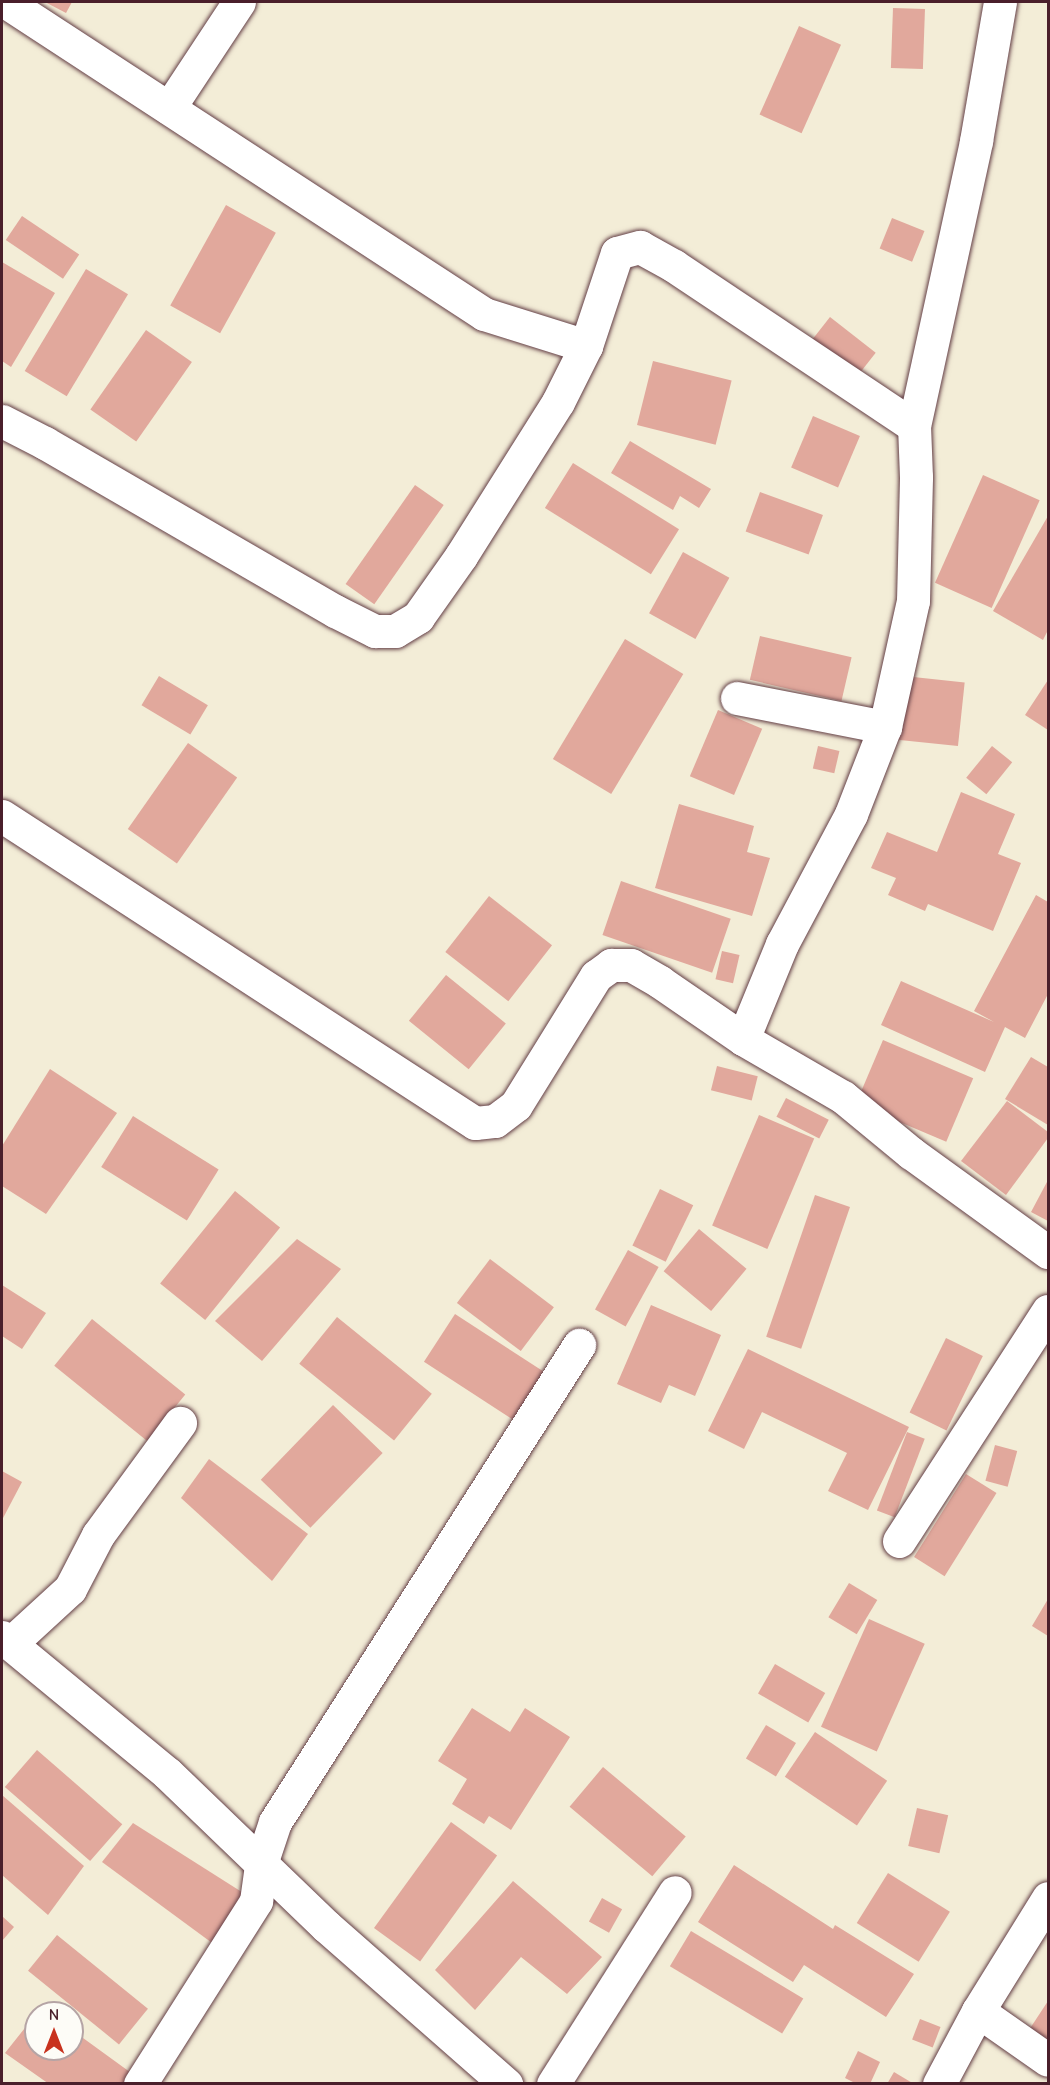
<!DOCTYPE html>
<html>
<head>
<meta charset="utf-8">
<style>
  body { margin:0 }
  #map { position:relative; width:1050px; height:2085px; overflow:hidden; background:#f3edd7; font-family:"Comic Neue",sans-serif }
  div>[style] { position:absolute }
  .building>* { inset:0; background:#e1a89c; transform-origin:0 0 }
  .roads { filter:drop-shadow(0 0 2px #633e45) drop-shadow(0 0 2px #633e45) }
  .minor>* { height:33px; margin:-16.5px; padding:0 16.5px; transform-origin:16.5px; border-radius:16.5px; background:#fff }
  span { translate:-50% -50%; white-space:nowrap; text-align:center; line-height:1.15; -webkit-text-stroke:4.5px #fdfcf7; paint-order:stroke }
  .frame { position:absolute; inset:0; border:3px solid #4a1f2b; pointer-events:none }
  .north { position:absolute; left:24px; top:2001px; width:60px; height:60px; box-sizing:border-box; background:#fdfcf7; border:2px solid #b5a4a5; border-radius:50%; rotate:0deg; font-size:16px; font-weight:700; line-height:24px; text-align:center; color:#4a1f2b }
  .north::after { content:''; display:block; margin:auto; width:21px; height:27px; background:#c8321e; clip-path:polygon(50% 0,100% 100%,50% 72%,0 100%) }
</style>
</head>
<body>
<div id="map">
  <div class="building">
    <i style="clip-path:polygon(45px 2px,72px 2px,66px 13px)"></i>
    <i style="left:893px;top:8px;width:32px;height:60px;rotate:2deg"></i>
    <i style="left:799px;top:26px;width:46px;height:97px;rotate:24deg"></i>
    <i style="left:226px;top:205px;width:57px;height:115px;rotate:29deg"></i>
    <i style="left:22px;top:216px;width:69px;height:29px;rotate:34deg"></i>
    <i style="left:892px;top:218px;width:35px;height:33px;rotate:22deg"></i>
    <i style="clip-path:polygon(2px 262px,55px 293px,11px 367px,2px 361px)"></i>
    <i style="left:86px;top:269px;width:49px;height:119px;rotate:31deg"></i>
    <i style="left:830px;top:317px;width:58px;height:36px;rotate:38deg"></i>
    <i style="left:146px;top:330px;width:56px;height:97px;rotate:35deg"></i>
    <i style="left:653px;top:361px;width:81px;height:66px;rotate:14deg"></i>
    <i style="left:813px;top:416px;width:51px;height:56px;rotate:23deg"></i>
    <i style="clip-path:polygon(630px 441px,711px 489px,699px 508px,680px 496px,673px 510px,611px 473px)"></i>
    <i style="left:573px;top:463px;width:125px;height:53px;rotate:32deg"></i>
    <i style="left:983px;top:475px;width:62px;height:118px;rotate:24deg"></i>
    <i style="left:415px;top:485px;width:35px;height:121px;rotate:35deg"></i>
    <i style="left:760px;top:492px;width:67px;height:42px;rotate:20deg"></i>
    <i style="clip-path:polygon(1048px 516px,1048px 630px,1043px 640px,993px 611px)"></i>
    <i style="left:683px;top:552px;width:53px;height:70px;rotate:29deg"></i>
    <i style="left:760px;top:636px;width:94px;height:45px;rotate:13deg"></i>
    <i style="left:625px;top:639px;width:68px;height:140px;rotate:31deg"></i>
    <i style="left:159px;top:676px;width:57px;height:34px;rotate:31deg"></i>
    <i style="left:904px;top:676px;width:61px;height:64px;rotate:6deg"></i>
    <i style="clip-path:polygon(1048px 680px,1048px 730px,1025px 715px)"></i>
    <i style="left:718px;top:710px;width:48px;height:72px;rotate:23deg"></i>
    <i style="left:188px;top:743px;width:60px;height:105px;rotate:35deg"></i>
    <i style="left:818px;top:746px;width:22px;height:23px;rotate:13deg"></i>
    <i style="left:992px;top:746px;width:26px;height:41px;rotate:39deg"></i>
    <i style="clip-path:polygon(961px 792px,1015px 814px,998px 854px,1021px 863px,993px 931px,928px 904px,925px 911px,888px 895px,896px 878px,871px 868px,887px 832px,937px 852px)"></i>
    <i style="clip-path:polygon(679px 804px,754px 826px,747px 852px,770px 858px,752px 916px,655px 888px)"></i>
    <i style="left:621px;top:881px;width:116px;height:57px;rotate:19deg"></i>
    <i style="clip-path:polygon(1036px 895px,1048px 902px,1048px 994px,1025px 1038px,1005px 1027px,985px 1072px,881px 1025px,901px 981px,994px 1022px,974px 1011px)"></i>
    <i style="left:489px;top:896px;width:80px;height:71px;rotate:38deg"></i>
    <i style="left:722px;top:951px;width:18px;height:29px;rotate:13deg"></i>
    <i style="left:446px;top:975px;width:77px;height:59px;rotate:39deg"></i>
    <i style="left:883px;top:1040px;width:98px;height:69px;rotate:23deg"></i>
    <i style="clip-path:polygon(1031px 1057px,1048px 1067px,1048px 1125px,1005px 1099px)"></i>
    <i style="left:717px;top:1066px;width:42px;height:25px;rotate:14deg"></i>
    <i style="clip-path:polygon(50px 1069px,117px 1113px,46px 1214px,2px 1186px,2px 1146px)"></i>
    <i style="left:786px;top:1098px;width:48px;height:21px;rotate:27deg"></i>
    <i style="clip-path:polygon(1007px 1101px,1048px 1132px,1048px 1138px,1006px 1195px,961px 1161px)"></i>
    <i style="left:759px;top:1115px;width:60px;height:120px;rotate:23deg"></i>
    <i style="left:133px;top:1116px;width:101px;height:60px;rotate:32deg"></i>
    <i style="clip-path:polygon(1048px 1180px,1048px 1221px,1031px 1212px)"></i>
    <i style="left:660px;top:1189px;width:37px;height:63px;rotate:26deg"></i>
    <i style="left:235px;top:1191px;width:58px;height:119px;rotate:39deg"></i>
    <i style="left:815px;top:1195px;width:37px;height:150px;rotate:19deg"></i>
    <i style="left:699px;top:1229px;width:62px;height:55px;rotate:40deg"></i>
    <i style="clip-path:polygon(297px 1239px,341px 1269px,262px 1361px,215px 1321px)"></i>
    <i style="left:628px;top:1250px;width:35px;height:68px;rotate:29deg"></i>
    <i style="left:490px;top:1259px;width:80px;height:55px;rotate:37deg"></i>
    <i style="clip-path:polygon(2px 1285px,46px 1313px,22px 1349px,2px 1336px)"></i>
    <i style="clip-path:polygon(651px 1305px,721px 1335px,695px 1396px,669px 1385px,661px 1403px,617px 1384px)"></i>
    <i style="left:455px;top:1314px;width:106px;height:57px;rotate:33deg"></i>
    <i style="left:337px;top:1317px;width:122px;height:60px;rotate:39deg"></i>
    <i style="left:92px;top:1319px;width:120px;height:60px;rotate:39deg"></i>
    <i style="left:946px;top:1338px;width:41px;height:83px;rotate:26deg"></i>
    <i style="clip-path:polygon(748px 1349px,909px 1427px,868px 1510px,828px 1491px,847px 1453px,762px 1412px,744px 1449px,708px 1431px)"></i>
    <i style="left:333px;top:1405px;width:69px;height:104px;rotate:44deg"></i>
    <i style="left:907px;top:1432px;width:19px;height:84px;rotate:21deg"></i>
    <i style="left:995px;top:1445px;width:23px;height:37px;rotate:15deg"></i>
    <i style="clip-path:polygon(209px 1459px,308px 1534px,272px 1581px,181px 1498px)"></i>
    <i style="clip-path:polygon(2px 1471px,22px 1482px,2px 1520px)"></i>
    <i style="left:966px;top:1474px;width:36px;height:98px;rotate:32deg"></i>
    <i style="left:849px;top:1583px;width:33px;height:40px;rotate:31deg"></i>
    <i style="clip-path:polygon(1048px 1599px,1048px 1636px,1032px 1626px)"></i>
    <i style="left:869px;top:1619px;width:61px;height:118px;rotate:24deg"></i>
    <i style="left:775px;top:1664px;width:58px;height:34px;rotate:30deg"></i>
    <i style="clip-path:polygon(472px 1708px,510px 1732px,525px 1708px,570px 1737px,511px 1830px,489px 1816px,484px 1824px,452px 1804px,467px 1779px,438px 1761px)"></i>
    <i style="left:766px;top:1725px;width:35px;height:39px;rotate:31deg"></i>
    <i style="left:815px;top:1732px;width:87px;height:54px;rotate:34deg"></i>
    <i style="left:37px;top:1750px;width:113px;height:49px;rotate:41deg"></i>
    <i style="left:603px;top:1767px;width:108px;height:52px;rotate:40deg"></i>
    <i style="clip-path:polygon(2px 1795px,84px 1866px,48px 1915px,2px 1875px)"></i>
    <i style="left:917px;top:1808px;width:32px;height:39px;rotate:13deg"></i>
    <i style="left:451px;top:1822px;width:57px;height:131px;rotate:36deg"></i>
    <i style="clip-path:polygon(133px 1823px,256px 1901px,223px 1951px,102px 1862px)"></i>
    <i style="clip-path:polygon(734px 1865px,833px 1929px,835px 1925px,914px 1974px,886px 2017px,804px 1965px,793px 1982px,698px 1922px)"></i>
    <i style="left:888px;top:1873px;width:73px;height:59px;rotate:32deg"></i>
    <i style="clip-path:polygon(513px 1881px,602px 1957px,567px 1994px,521px 1957px,475px 2010px,435px 1970px)"></i>
    <i style="left:602px;top:1898px;width:23px;height:27px;rotate:29deg"></i>
    <i style="clip-path:polygon(2px 1916px,14px 1927px,2px 1941px)"></i>
    <i style="left:691px;top:1931px;width:131px;height:41px;rotate:31deg"></i>
    <i style="left:57px;top:1935px;width:117px;height:46px;rotate:39deg"></i>
    <i style="clip-path:polygon(1048px 2001px,1048px 2047px,1027px 2033px)"></i>
    <i style="clip-path:polygon(36px 2014px,36px 2049px,72px 2049px,72px 2030px,134px 2075px,128px 2084px,49px 2084px,5px 2053px)"></i>
    <i style="left:920px;top:2019px;width:22px;height:22px;rotate:21deg"></i>
    <i style="clip-path:polygon(858px 2051px,880px 2062px,870px 2084px,857px 2084px,845px 2078px)"></i>
    <i style="clip-path:polygon(894px 2072px,914px 2084px,887px 2084px)"></i>
  </div>
  <div class="roads">
    <div class="minor">
      <i style="left:6px;top:2px;width:571px;rotate:33.13deg"></i>
      <i style="left:484px;top:314px;width:107px;rotate:17.4deg"></i>
      <i style="left:586px;top:346px;width:98px;rotate:-71.6deg"></i>
      <i style="left:617px;top:253px;width:24px;rotate:-15deg"></i>
      <i style="left:640px;top:247px;width:39px;rotate:29deg"></i>
      <i style="left:674px;top:266px;width:288px;rotate:33.7deg"></i>
      <i style="left:914px;top:426px;width:292px;rotate:-77.7deg"></i>
      <i style="left:976px;top:141px;width:141px;rotate:-80.2deg"></i>
      <i style="left:169px;top:108px;width:127px;rotate:-56.6deg"></i>
      <i style="left:2px;top:421px;width:48px;rotate:27.1deg"></i>
      <i style="left:45px;top:443px;width:335px;rotate:30.1deg"></i>
      <i style="left:335px;top:611px;width:45px;rotate:26.6deg"></i>
      <i style="left:375px;top:631px;width:20px"></i>
      <i style="left:395px;top:631px;width:27px;rotate:-31deg"></i>
      <i style="left:418px;top:617px;width:75px;rotate:-54.8deg"></i>
      <i style="left:461px;top:556px;width:182px;rotate:-57.8deg"></i>
      <i style="left:558px;top:402px;width:63px;rotate:-63.4deg"></i>
      <i style="left:737px;top:698px;width:151px;rotate:11.1deg"></i>
      <i style="left:2px;top:816px;width:564px;rotate:32.99deg"></i>
      <i style="left:475px;top:1123px;width:20px;rotate:-6deg"></i>
      <i style="left:495px;top:1121px;width:26px;rotate:-37deg"></i>
      <i style="left:516px;top:1105px;width:152px;rotate:-58.2deg"></i>
      <i style="left:596px;top:976px;width:19px;rotate:-36deg"></i>
      <i style="left:611px;top:965px;width:20px"></i>
      <i style="left:631px;top:965px;width:34px;rotate:30deg"></i>
      <i style="left:660px;top:982px;width:101px;rotate:34.5deg"></i>
      <i style="left:743px;top:1039px;width:116px;rotate:30.1deg"></i>
      <i style="left:843px;top:1097px;width:88px;rotate:39.5deg"></i>
      <i style="left:911px;top:1153px;width:169px;rotate:35.9deg"></i>
      <i style="left:743px;top:1039px;width:103px;rotate:-67.7deg"></i>
      <i style="left:782px;top:944px;width:147px;rotate:-62deg"></i>
      <i style="left:851px;top:814px;width:93px;rotate:-68.7deg"></i>
      <i style="left:885px;top:727px;width:129px;rotate:-77.5deg"></i>
      <i style="left:913px;top:601px;width:124px;rotate:-88.6deg"></i>
      <i style="left:916px;top:477px;width:51px;rotate:-92.2deg"></i>
      <i style="left:899px;top:1541px;width:274px;rotate:-57.1deg"></i>
      <i style="left:2px;top:1637px;width:214px;rotate:39.5deg"></i>
      <i style="left:167px;top:1773px;width:221px;rotate:43.9deg"></i>
      <i style="left:326px;top:1926px;width:240px;rotate:41.3deg"></i>
      <i style="left:11px;top:1643px;width:80px;rotate:-42.5deg"></i>
      <i style="left:70px;top:1589px;width:61px;rotate:-62.6deg"></i>
      <i style="left:98px;top:1535px;width:139px;rotate:-53.8deg"></i>
      <i style="left:978px;top:2011px;width:85px;rotate:35deg"></i>
      <i style="left:140px;top:2084px;width:217px;rotate:-57.6deg"></i>
      <i style="left:256px;top:1901px;width:37px;rotate:-82deg"></i>
      <i style="left:261px;top:1864px;width:44px;rotate:-71.6deg"></i>
      <i style="left:275px;top:1822px;width:566px;rotate:-57.49deg"></i>
      <i style="left:553px;top:2084px;width:227px;rotate:-57.6deg"></i>
      <i style="left:939px;top:2084px;width:83px;rotate:-61.9deg"></i>
      <i style="left:978px;top:2011px;width:133px;rotate:-58.2deg"></i>
    </div>
  </div>
  <div class="frame"></div>
  <div class="north">N</div>
</div>
</body>
</html>
